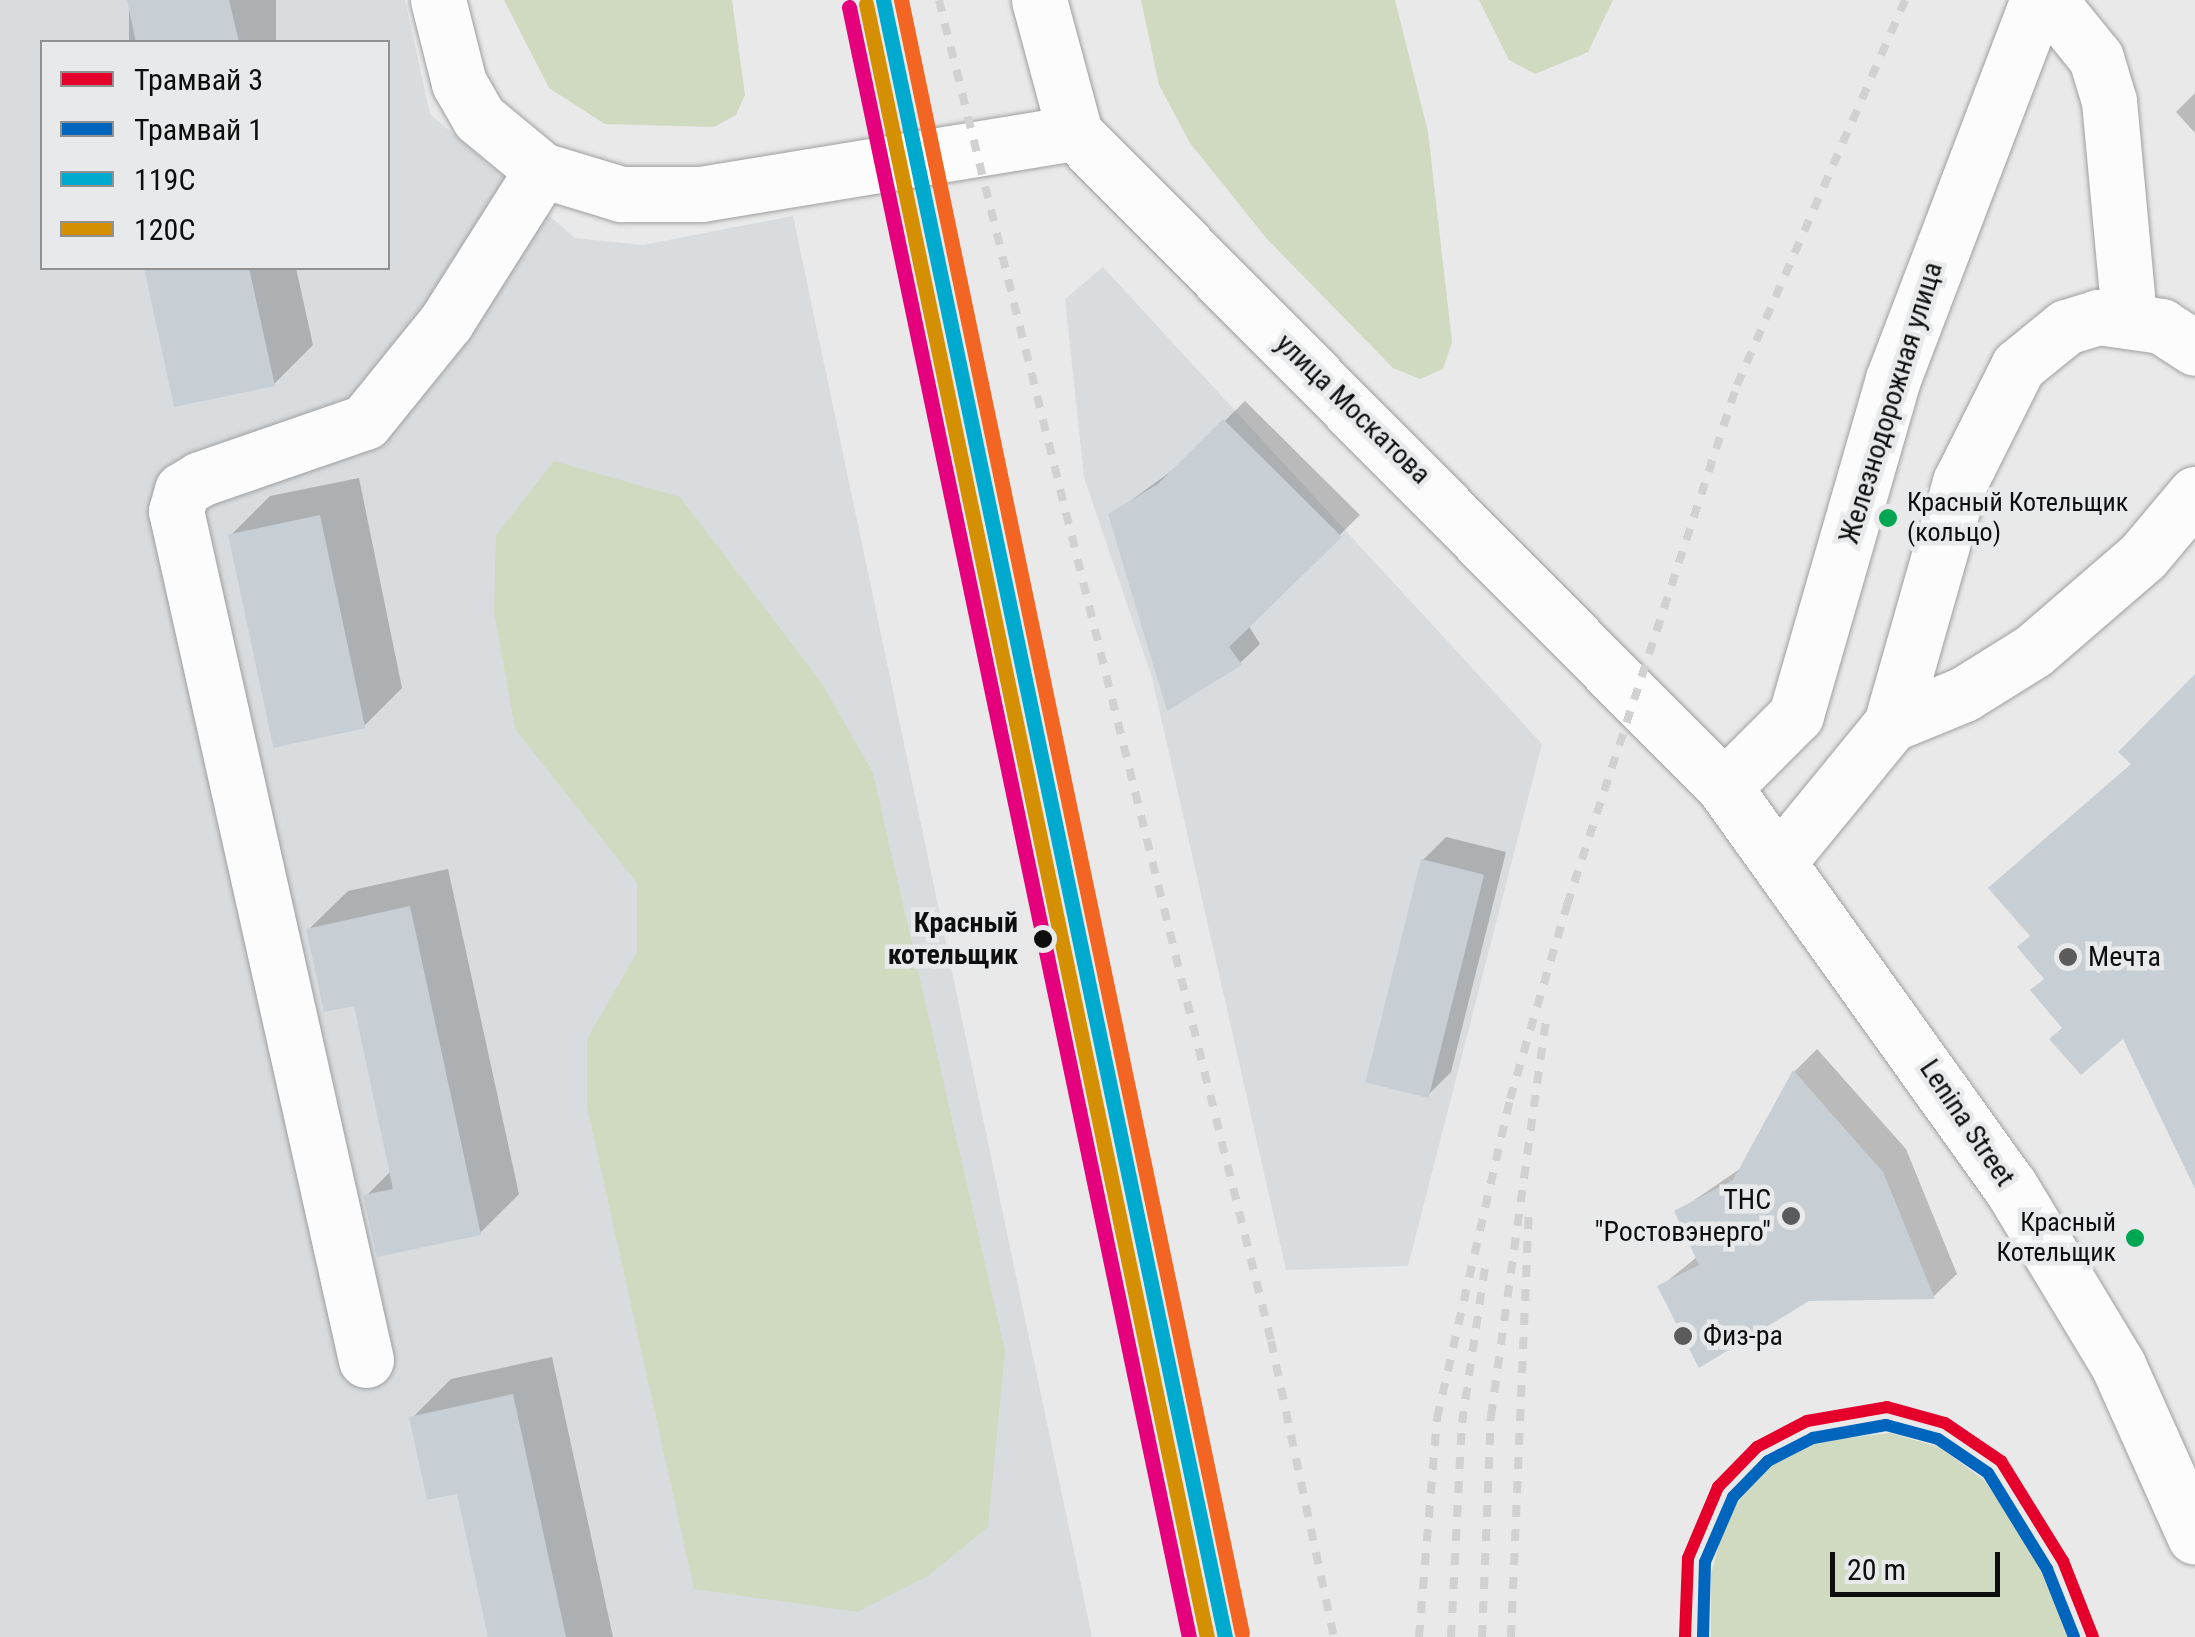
<!DOCTYPE html>
<html>
<head>
<meta charset="utf-8">
<style>
  body { margin:0 }
  #map { position:relative; width:2195px; height:1637px; overflow:hidden; background:#e9e9e9; font-family:"Roboto Condensed",sans-serif }
  div>[style] { position:absolute }
  .built>* { inset:0; background:#d8dcdf }
  .green>* { inset:0; background:#cfdac1 }
  .shadow>* { inset:0; background:#0003; transform-origin:0 0 }
  .building>* { inset:0; background:#c7cfd5; transform-origin:0 0 }
  .roads { filter:drop-shadow(0 0 2px #9f9f9f) drop-shadow(0 0 2px #9f9f9f) }
  .minor>* { height:55px; margin:-27.5px; padding:0 27.5px; transform-origin:27.5px; border-radius:27.5px; background:#fcfcfc }
  .tertiary>* { height:55px; margin:-27.5px; padding:0 27.5px; transform-origin:27.5px; border-radius:27.5px; background:#fcfcfc }
  .secondary>* { height:55px; margin:-27.5px; padding:0 27.5px; transform-origin:27.5px; border-radius:27.5px; background:#fcfcfc }
  .rail>* { height:8px; margin-top:-4px; transform-origin:0; background:repeating-linear-gradient(90deg,#d1d1d1 0 12px,transparent 0 24px) }
  .rail-1>* { height:15px; margin:-7.5px; padding:0 7.5px; transform-origin:7.5px; border-radius:7.5px; background:#00a9ce }
  .rail-2>* { height:15px; margin:-7.5px; padding:0 7.5px; transform-origin:7.5px; border-radius:7.5px; background:#d48f02 }
  .rail-3>* { height:15px; margin:-7.5px; padding:0 7.5px; transform-origin:7.5px; border-radius:7.5px; background:#f26522 }
  .rail-4>* { height:15px; margin:-7.5px; padding:0 7.5px; transform-origin:7.5px; border-radius:7.5px; background:#e5007d }
  .tram-1>* { height:12px; margin:-6px; padding:0 6px; transform-origin:6px; border-radius:6px; background:#e4002b }
  .tram-2>* { height:12px; margin:-6px; padding:0 6px; transform-origin:6px; border-radius:6px; background:#0065bd }
  .dots>* { width:28px; height:28px; translate:-50% -50%; box-sizing:border-box; border:5px solid #e8e9ea; border-radius:50% }
  span { translate:-50% -50%; white-space:nowrap; text-align:center; line-height:1.15; -webkit-text-stroke:9px #e8e9ea; paint-order:stroke }
  .bus-label { font-size:26px; color:#0e0e0e }
  .left { translate:0 -50%; text-align:left }
  .right { translate:-100% -50%; text-align:right }
  .street-label { font-size:28px; color:#0e0e0e }
  .stop-label { font-size:28px; color:#0e0e0e; font-weight:700 }
  .poi-label { font-size:28px; color:#0e0e0e }
  .legend { position:absolute; left:40px; top:40px; width:350px; height:230px; box-sizing:border-box; background:#e8e9ea; border:2px solid #919192; margin:0; padding:12px 18px; list-style:none; font-size:30px; color:#0e0e0e }
  .legend li { display:flex; align-items:center; gap:20px; height:50px }
  .legend b { width:50px; border:2px solid #919192 }
  .scale { position:absolute; left:1830px; top:1552px; width:170px; height:45px; box-sizing:border-box; border:5px solid #0e0e0e; border-top:0; padding-left:12px; font-size:30px; line-height:35px; white-space:nowrap; color:#0e0e0e; -webkit-text-stroke:8px #e8e9ea; paint-order:stroke }
</style>
</head>
<body>
<div id="map">
  <div class="built">
    <i style="clip-path:polygon(evenodd,0 0,405px 0,430px 114px,575px 238px,643px 245px,793px 216px,1092px 1637px,0 1637px,0 0,42px 42px,388px 42px,388px 268px,42px 268px,42px 42px)"></i>
    <i style="clip-path:polygon(1103px 267px,1542px 744px,1408px 1266px,1286px 1270px,1152px 678px,1084px 477px,1065px 299px)"></i>
  </div>
  <div class="green">
    <i style="clip-path:polygon(504px 0,732px 0,745px 95px,736px 115px,714px 127px,605px 124px,549px 88px)"></i>
    <i style="clip-path:polygon(1141px 0,1395px 0,1428px 132px,1452px 342px,1443px 369px,1420px 379px,1393px 368px,1267px 239px,1190px 143px,1159px 85px)"></i>
    <i style="clip-path:polygon(1479px 0,1613px 0,1588px 52px,1535px 74px,1509px 60px)"></i>
    <i style="clip-path:polygon(554px 461px,680px 497px,821px 682px,873px 773px,1005px 1351px,988px 1527px,928px 1576px,857px 1612px,694px 1589px,587px 1107px,587px 1039px,637px 952px,637px 883px,515px 729px,494px 611px,496px 535px)"></i>
    <i style="clip-path:polygon(1890px 1433px,1939px 1447px,1984px 1480px,2030px 1546px,2070px 1637px,1711px 1637px,1711px 1574px,1727px 1515px,1768px 1468px,1802px 1443px)"></i>
  </div>
  <div class="shadow">
    <i style="left:129px;top:0;width:147px;height:43px"></i>
    <i style="clip-path:polygon(2195px 93px,2195px 133px,2176px 112px)"></i>
    <i style="clip-path:polygon(146px 268px,296px 268px,313px 345px,274px 384px,176px 404px)"></i>
    <i style="clip-path:polygon(1245px 401px,1360px 515px,1248px 625px,1260px 644px,1240px 663px,1111px 515px,1181px 464px)"></i>
    <i style="clip-path:polygon(359px 478px,402px 688px,363px 727px,231px 535px,270px 496px)"></i>
    <i style="clip-path:polygon(1446px 837px,1506px 852px,1451px 1072px,1428px 1095px,1423px 860px)"></i>
    <i style="clip-path:polygon(448px 869px,519px 1194px,480px 1233px,366px 1196px,392px 1170px,356px 1003px,308px 930px,348px 891px)"></i>
    <i style="clip-path:polygon(1817px 1049px,1906px 1149px,1957px 1274px,1934px 1296px,1660px 1287px,1698px 1256px,1677px 1212px,1744px 1166px,1795px 1071px)"></i>
    <i style="clip-path:polygon(552px 1357px,613px 1637px,491px 1637px,459px 1491px,412px 1418px,451px 1379px)"></i>
  </div>
  <div class="building">
    <i style="clip-path:polygon(127px 0,229px 0,239px 42px,136px 42px)"></i>
    <i style="clip-path:polygon(144px 268px,249px 268px,275px 386px,174px 407px)"></i>
    <i style="clip-path:polygon(1223px 419px,1342px 537px,1229px 647px,1242px 665px,1167px 711px,1108px 514px,1158px 484px)"></i>
    <i style="left:320px;top:515px;width:218px;height:94px;rotate:78deg"></i>
    <i style="clip-path:polygon(2195px 674px,2195px 1189px,2123px 1039px,2081px 1075px,2049px 1039px,2062px 1028px,2030px 990px,2044px 979px,2017px 947px,2030px 936px,1988px 888px,2131px 764px,2118px 752px)"></i>
    <i style="left:1421px;top:859px;width:65px;height:230px;rotate:14deg"></i>
    <i style="clip-path:polygon(410px 906px,481px 1235px,377px 1257px,363px 1195px,393px 1189px,354px 1006px,324px 1012px,306px 929px)"></i>
    <i style="clip-path:polygon(1793px 1070px,1883px 1172px,1935px 1299px,1809px 1301px,1699px 1368px,1657px 1286px,1699px 1265px,1674px 1211px,1733px 1180px)"></i>
    <i style="clip-path:polygon(513px 1394px,566px 1637px,488px 1637px,457px 1494px,427px 1500px,409px 1417px)"></i>
  </div>
  <div class="roads">
    <div class="minor">
      <i style="left:2049px;top:0;width:75px;rotate:51deg"></i>
      <i style="left:2096px;top:58px;width:45px;rotate:73.2deg"></i>
      <i style="left:2109px;top:101px;width:216px;rotate:84.7deg"></i>
      <i style="left:1891px;top:724px;width:79px;rotate:-22.3deg"></i>
      <i style="left:1964px;top:694px;width:81px;rotate:-31.9deg"></i>
      <i style="left:2033px;top:651px;width:145px;rotate:-40.8deg"></i>
      <i style="left:2143px;top:556px;width:81px;rotate:-50deg"></i>
      <i style="left:1779px;top:861px;width:177px;rotate:-50.7deg"></i>
      <i style="left:1891px;top:724px;width:252px;rotate:-74.1deg"></i>
      <i style="left:1960px;top:482px;width:130px;rotate:-63.4deg"></i>
      <i style="left:2018px;top:366px;width:62px;rotate:-39.1deg"></i>
      <i style="left:2066px;top:327px;width:34px;rotate:-17deg"></i>
      <i style="left:2098px;top:317px;width:64px;rotate:8.1deg"></i>
      <i style="left:2161px;top:326px;width:40px;rotate:32.9deg"></i>
      <i style="left:366px;top:1360px;width:870px;rotate:-102.61deg"></i>
      <i style="left:176px;top:511px;width:22px;rotate:-74deg"></i>
      <i style="left:182px;top:490px;width:21px;rotate:-31deg"></i>
      <i style="left:200px;top:479px;width:175px;rotate:-19.1deg"></i>
      <i style="left:365px;top:422px;width:129px;rotate:-51deg"></i>
      <i style="left:446px;top:322px;width:180px;rotate:-57.7deg"></i>
    </div>
    <div class="tertiary">
      <i style="left:1724px;top:787px;width:102px;rotate:-45deg"></i>
      <i style="left:1796px;top:715px;width:350px;rotate:-73.9deg"></i>
      <i style="left:1893px;top:379px;width:406px;rotate:-69.1deg"></i>
    </div>
    <div class="secondary">
      <i style="left:438px;top:0;width:86px;rotate:75.8deg"></i>
      <i style="left:459px;top:83px;width:40px;rotate:60.3deg"></i>
      <i style="left:479px;top:118px;width:82px;rotate:39.5deg"></i>
      <i style="left:542px;top:170px;width:83px;rotate:16.9deg"></i>
      <i style="left:621px;top:194px;width:80px"></i>
      <i style="left:701px;top:194px;width:379px;rotate:-9.3deg"></i>
      <i style="left:1039px;top:0;width:138px;rotate:74.9deg"></i>
      <i style="left:1075px;top:133px;width:921px;rotate:45.22deg"></i>
      <i style="left:1724px;top:787px;width:491px;rotate:54.4deg"></i>
      <i style="left:2010px;top:1186px;width:209px;rotate:58.9deg"></i>
      <i style="left:2118px;top:1365px;width:188px;rotate:65.9deg"></i>
    </div>
  </div>
  <div class="rail">
    <i style="left:939px;top:0;width:1381px;rotate:76.09deg"></i>
    <i style="left:1271px;top:1341px;width:303px;rotate:78deg"></i>
    <i style="left:1419px;top:1637px;width:220px;rotate:-85.3deg"></i>
    <i style="left:1437px;top:1418px;width:327px;rotate:-77.1deg"></i>
    <i style="left:1510px;top:1099px;width:202px;rotate:-73.6deg"></i>
    <i style="left:1567px;top:905px;width:547px;rotate:-71.9deg"></i>
    <i style="left:1737px;top:385px;width:420px;rotate:-66.4deg"></i>
    <i style="left:1451px;top:1637px;width:214px;rotate:-87.1deg"></i>
    <i style="left:1462px;top:1423px;width:158px;rotate:-81.6deg"></i>
    <i style="left:1482px;top:1637px;width:221px;rotate:-87.7deg"></i>
    <i style="left:1491px;top:1416px;width:402px;rotate:-82.1deg"></i>
    <i style="left:1511px;top:1637px;width:425px;rotate:-87.6deg"></i>
  </div>
  <div class="rail-1">
    <i style="left:883px;top:0;width:1672px;rotate:78.2deg"></i>
  </div>
  <div class="rail-2">
    <i style="left:866px;top:4px;width:1668px;rotate:78.21deg"></i>
  </div>
  <div class="rail-3">
    <i style="left:901px;top:0;width:1668px;rotate:78.21deg"></i>
  </div>
  <div class="rail-4">
    <i style="left:849px;top:7px;width:1665px;rotate:78.22deg"></i>
  </div>
  <div class="tram-1">
    <i style="left:1685px;top:1637px;width:79px;rotate:-87.8deg"></i>
    <i style="left:1688px;top:1558px;width:77px;rotate:-67.1deg"></i>
    <i style="left:1718px;top:1487px;width:56px;rotate:-45.7deg"></i>
    <i style="left:1757px;top:1447px;width:56px;rotate:-27.5deg"></i>
    <i style="left:1807px;top:1421px;width:81px;rotate:-9.9deg"></i>
    <i style="left:1887px;top:1407px;width:60px;rotate:15.4deg"></i>
    <i style="left:1945px;top:1423px;width:68px;rotate:34.2deg"></i>
    <i style="left:2001px;top:1461px;width:118px;rotate:58.2deg"></i>
    <i style="left:2063px;top:1561px;width:82px;rotate:68.5deg"></i>
  </div>
  <div class="tram-2">
    <i style="left:1703px;top:1637px;width:75px;rotate:-88.5deg"></i>
    <i style="left:1705px;top:1562px;width:71px;rotate:-66.7deg"></i>
    <i style="left:1733px;top:1497px;width:50px;rotate:-45.8deg"></i>
    <i style="left:1768px;top:1461px;width:51px;rotate:-27.1deg"></i>
    <i style="left:1813px;top:1438px;width:74px;rotate:-10.1deg"></i>
    <i style="left:1886px;top:1425px;width:54px;rotate:15.1deg"></i>
    <i style="left:1938px;top:1439px;width:60px;rotate:34.2deg"></i>
    <i style="left:1988px;top:1473px;width:113px;rotate:58.4deg"></i>
    <i style="left:2047px;top:1569px;width:73px;rotate:68.3deg"></i>
  </div>
  <div class="dots">
    <i style="left:1888px;top:518px;background:#00a651"></i>
    <i style="left:1043px;top:939px;background:#0e0e0e"></i>
    <i style="left:2068px;top:957px;background:#5b5b5b"></i>
    <i style="left:1791px;top:1216px;background:#5b5b5b"></i>
    <i style="left:2135px;top:1238px;background:#00a651"></i>
    <i style="left:1683px;top:1336px;background:#5b5b5b"></i>
  </div>
  <div class="bus-label">
    <span class="left" style="left:1907px;top:518px">Красный Котельщик<br>(кольцо)</span>
    <span class="right" style="left:2116px;top:1238px">Красный<br>Котельщик</span>
  </div>
  <div class="street-label">
    <span style="left:1891px;top:403px;rotate:-73deg">Железнодорожная улица</span>
    <span style="left:1353px;top:409px;rotate:44deg">улица Москатова</span>
    <span style="left:1967px;top:1123px;rotate:56deg">Lenina Street</span>
  </div>
  <div class="stop-label">
    <span class="right" style="left:1018px;top:939px">Красный<br>котельщик</span>
  </div>
  <div class="poi-label">
    <span class="left" style="left:2088px;top:957px">Мечта</span>
    <span class="right" style="left:1771px;top:1216px">ТНС<br>"Ростовэнерго"</span>
    <span class="left" style="left:1703px;top:1336px">Физ-ра</span>
  </div>
  <ul class="legend">
  <li><b style="height:12px;background:#e4002b"></b>Трамвай 3</li>
  <li><b style="height:12px;background:#0065bd"></b>Трамвай 1</li>
  <li><b style="height:12px;background:#00a9ce"></b>119С</li>
  <li><b style="height:12px;background:#d48f02"></b>120С</li>
  </ul>
  <div class="scale">20 m</div>
</div>
</body>
</html>
